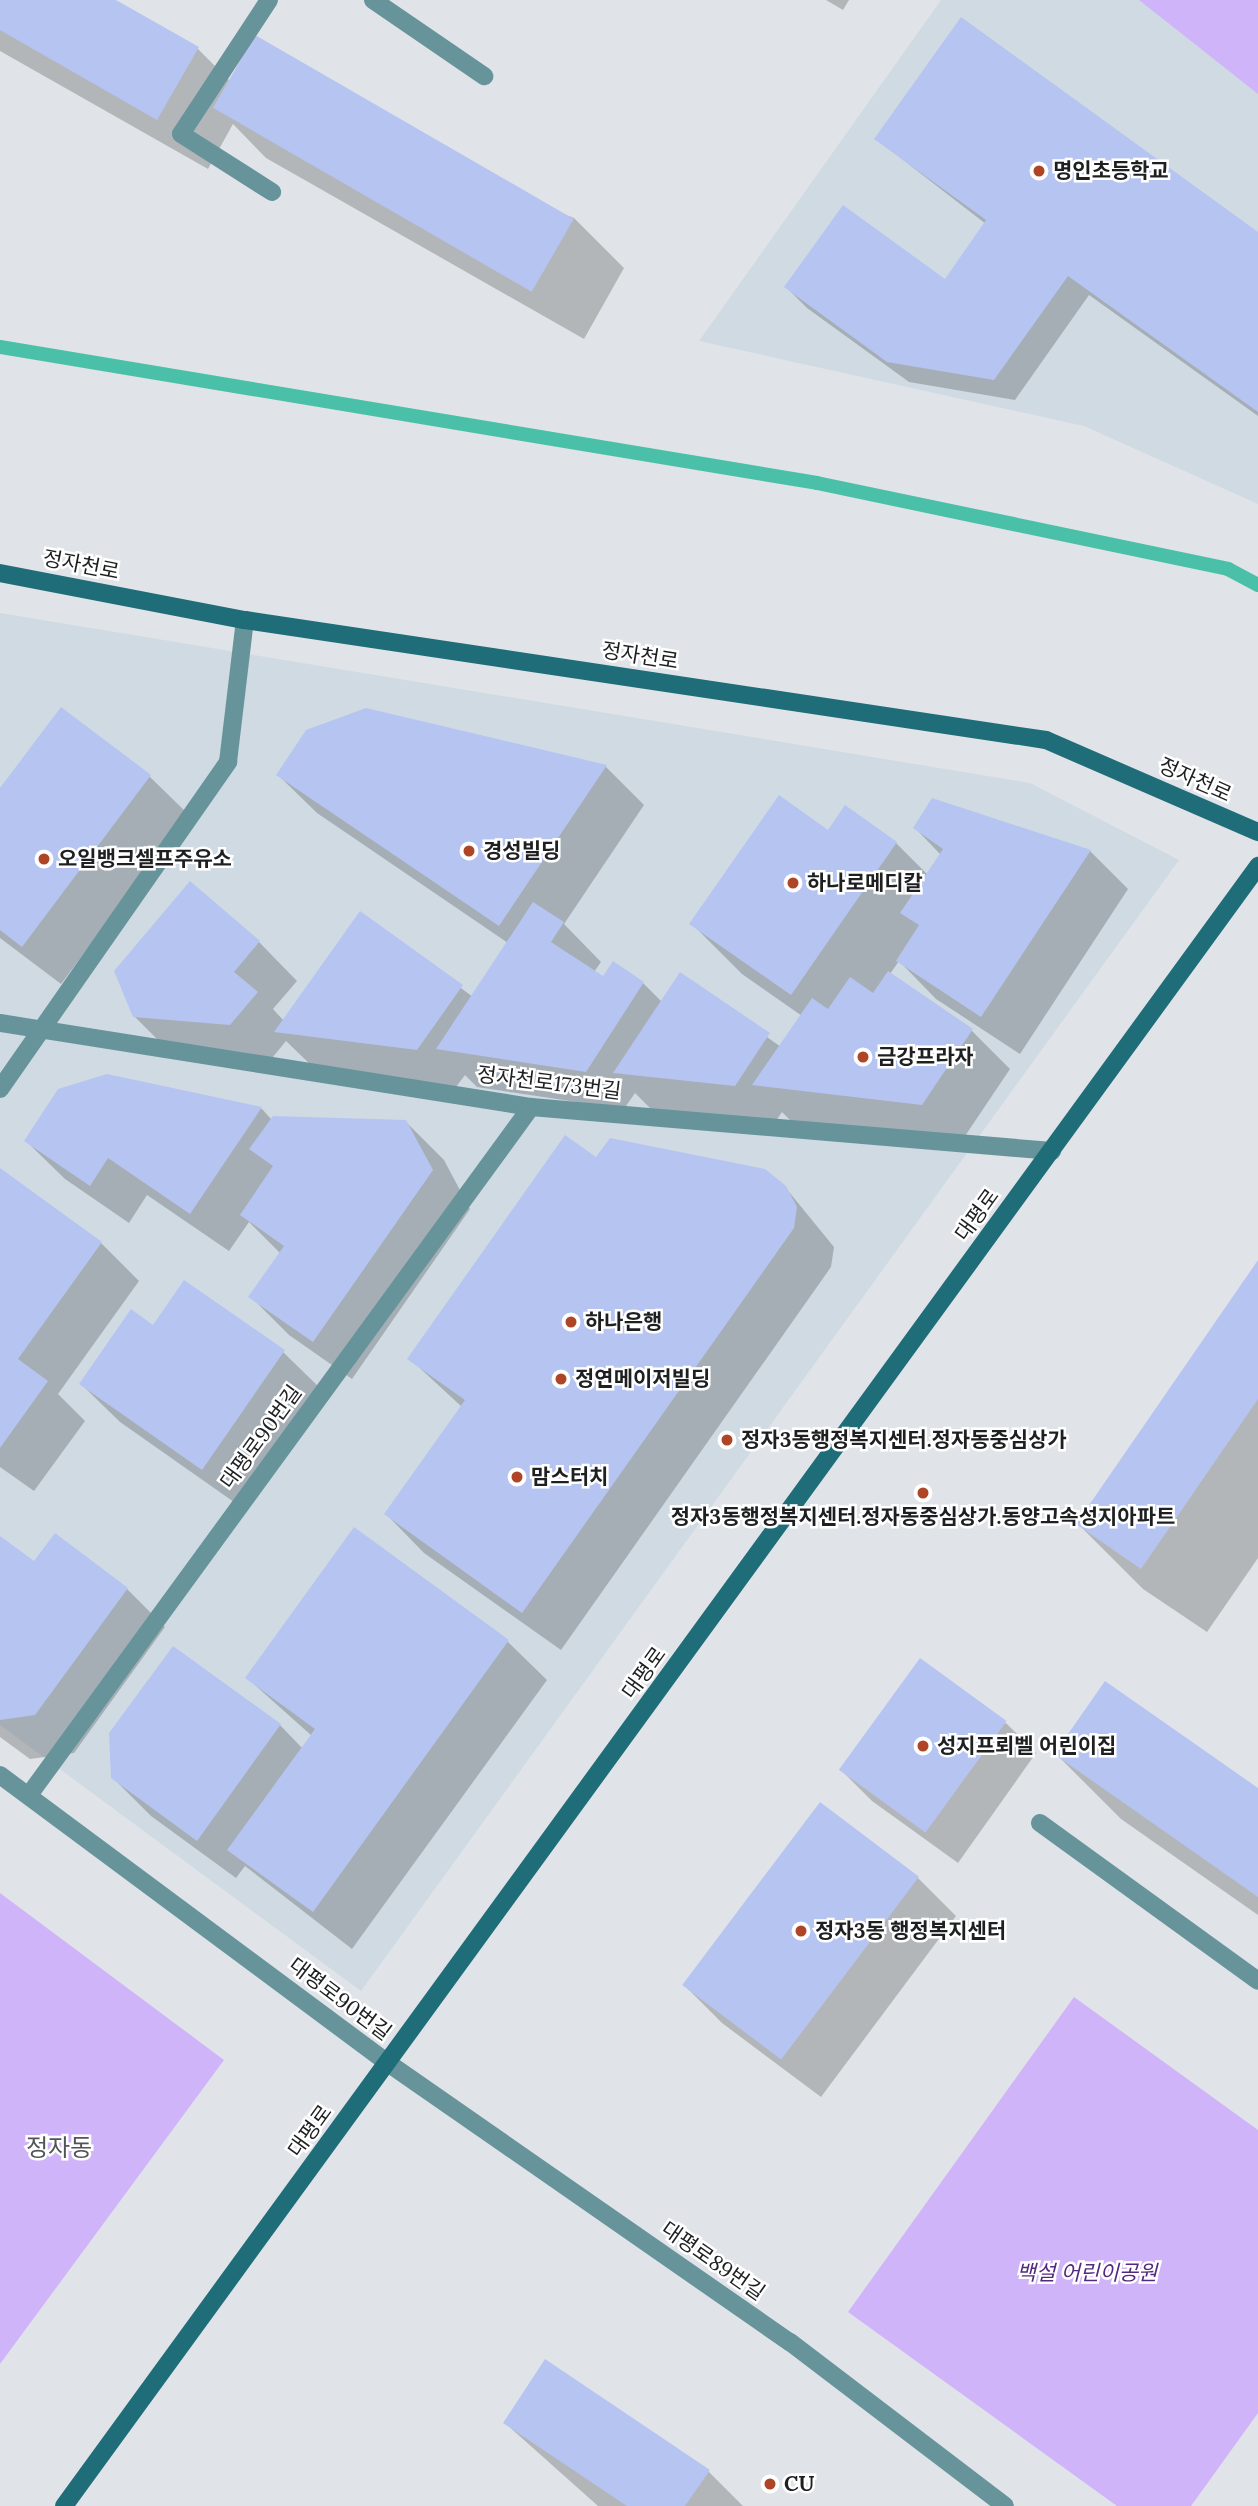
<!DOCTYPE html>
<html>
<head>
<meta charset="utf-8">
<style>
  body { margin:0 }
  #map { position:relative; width:1258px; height:2506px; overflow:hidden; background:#e0e4e8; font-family:Lora,"Noto Sans KR",serif }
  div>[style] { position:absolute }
  .built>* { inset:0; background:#d0dae3 }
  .green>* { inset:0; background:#d0b4fa }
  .shadow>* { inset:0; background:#0003 }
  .stream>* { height:14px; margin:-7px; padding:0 7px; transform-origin:7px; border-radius:7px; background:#4bc0a9 }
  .building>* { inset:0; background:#b6c4f2; transform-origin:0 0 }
  .lane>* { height:18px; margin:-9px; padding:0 9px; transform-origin:9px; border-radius:9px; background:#67949b }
  .street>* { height:18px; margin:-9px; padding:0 9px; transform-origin:9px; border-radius:9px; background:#67949b }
  .secondary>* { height:18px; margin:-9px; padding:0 9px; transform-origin:9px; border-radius:9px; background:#1e6d78 }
  .dots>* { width:19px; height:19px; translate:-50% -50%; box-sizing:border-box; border:4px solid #fff; border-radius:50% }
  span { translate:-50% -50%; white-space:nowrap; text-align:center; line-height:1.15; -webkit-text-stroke:5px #fff; paint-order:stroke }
  .poi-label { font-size:21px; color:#1e1f20; font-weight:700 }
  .left { translate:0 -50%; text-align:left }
  .street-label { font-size:21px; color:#1e1f20 }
  .park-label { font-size:21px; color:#53287f; font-style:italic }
  .quarter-label { font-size:24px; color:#525558 }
</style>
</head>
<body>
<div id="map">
  <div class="built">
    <i style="clip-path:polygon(941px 0,1258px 0,1258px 504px,1084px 426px,699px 341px)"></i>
    <i style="clip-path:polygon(0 613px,1030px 783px,1179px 860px,361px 1991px,0 1725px)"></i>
  </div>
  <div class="green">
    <i style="clip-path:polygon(1139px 0,1258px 0,1258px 94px)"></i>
    <i style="clip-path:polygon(0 1893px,224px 2060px,0 2364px)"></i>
    <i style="clip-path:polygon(1074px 1997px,1258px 2130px,1258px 2413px,1191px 2506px,1117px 2506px,848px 2312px)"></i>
  </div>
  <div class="shadow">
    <i style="clip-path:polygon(0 0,113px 0,197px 48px,231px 82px,574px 218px,624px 268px,584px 339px,266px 158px,233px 124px,208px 169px,0 51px)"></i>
    <i style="clip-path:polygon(826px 0,849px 0,843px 10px)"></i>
    <i style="clip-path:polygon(876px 139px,1258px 234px,1258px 416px,1089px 295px,1015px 400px,909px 382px,807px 308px,786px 287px,945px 281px,986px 224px)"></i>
    <i style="clip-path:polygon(366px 709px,606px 767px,644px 805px,564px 924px,601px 962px,594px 972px,604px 979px,643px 983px,662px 1002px,680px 975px,781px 1047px,802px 1016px,742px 974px,692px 924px,828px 832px,896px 843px,928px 875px,941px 855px,915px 828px,1090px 851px,1128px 889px,1020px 1054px,936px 999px,899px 961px,890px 974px,972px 1031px,1010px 1069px,961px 1142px,793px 1123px,782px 1112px,774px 1124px,653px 1111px,635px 1093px,624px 1109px,477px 1087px,465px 1075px,456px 1087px,315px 1069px,286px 1041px,268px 1063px,173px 1055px,134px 1016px,259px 942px,297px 981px,273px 1009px,284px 1021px,360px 913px,473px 997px,508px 943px,317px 813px,278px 775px)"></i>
    <i style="clip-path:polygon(149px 776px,188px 814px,61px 984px,0 938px,0 791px)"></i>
    <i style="clip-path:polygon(107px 1076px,262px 1109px,272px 1120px,406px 1122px,444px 1160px,470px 1209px,352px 1379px,289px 1335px,251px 1297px,281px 1254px,249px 1222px,229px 1251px,147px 1195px,129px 1223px,65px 1179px,26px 1141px)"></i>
    <i style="clip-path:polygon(597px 1159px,785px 1187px,834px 1247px,831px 1267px,561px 1650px,424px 1553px,386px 1514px,462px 1407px,410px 1359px)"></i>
    <i style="clip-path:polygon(0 1172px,101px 1243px,139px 1281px,58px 1394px,85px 1421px,34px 1491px,0 1467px)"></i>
    <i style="clip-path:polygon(1258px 1263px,1258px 1558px,1207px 1632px,1143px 1589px,1078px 1524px)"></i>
    <i style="clip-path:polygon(283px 1352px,322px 1390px,241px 1507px,120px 1422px,81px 1384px)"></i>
    <i style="clip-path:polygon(354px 1529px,508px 1642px,547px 1680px,352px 1949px,245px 1866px,236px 1878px,151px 1816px,112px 1777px,280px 1725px,303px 1749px,312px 1736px,247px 1678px)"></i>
    <i style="clip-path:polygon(0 1538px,35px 1564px,127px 1589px,165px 1627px,74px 1753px,30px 1759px,0 1737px)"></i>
    <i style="clip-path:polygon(1006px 1723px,1036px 1753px,958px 1863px,872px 1801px,842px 1771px)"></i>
    <i style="clip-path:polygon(1056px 1754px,1258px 1791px,1258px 1915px,1121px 1819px)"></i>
    <i style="clip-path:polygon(820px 1804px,918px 1878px,956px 1916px,821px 2097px,722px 2023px,684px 1985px)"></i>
    <i style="clip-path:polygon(505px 2423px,708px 2471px,743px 2506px,598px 2506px)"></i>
  </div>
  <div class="stream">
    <i style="left:0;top:347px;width:828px;rotate:9.45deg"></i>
    <i style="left:817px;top:483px;width:420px;rotate:11.8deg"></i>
    <i style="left:1228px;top:569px;width:34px;rotate:28deg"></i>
  </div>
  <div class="building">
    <i style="clip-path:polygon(0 0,116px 0,199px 47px,157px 120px,0 30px)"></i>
    <i style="clip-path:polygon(961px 17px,1258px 232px,1258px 412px,1068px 276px,994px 380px,887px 362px,784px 287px,843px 205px,945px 279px,986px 220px,874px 139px)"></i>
    <i style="left:255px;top:35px;width:368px;height:84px;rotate:30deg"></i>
    <i style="clip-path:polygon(61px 707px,151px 775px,22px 947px,0 930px,0 788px)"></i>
    <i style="clip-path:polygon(366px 708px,607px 765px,499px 926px,276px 775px,306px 730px)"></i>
    <i style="clip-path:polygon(779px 795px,828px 830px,845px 805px,897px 842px,791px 995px,689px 924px)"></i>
    <i style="clip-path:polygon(932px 798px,1091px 850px,981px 1017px,896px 961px,919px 925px,900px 913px,943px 849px,913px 828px)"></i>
    <i style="clip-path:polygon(190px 881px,260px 941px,234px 972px,258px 992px,230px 1025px,133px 1017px,114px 971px)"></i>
    <i style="clip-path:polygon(533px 902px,564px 922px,551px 942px,603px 976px,613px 961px,644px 982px,586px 1072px,436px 1049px)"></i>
    <i style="clip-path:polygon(360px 911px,463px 985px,417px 1050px,274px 1032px)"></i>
    <i style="clip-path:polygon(888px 971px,973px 1029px,922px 1105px,752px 1085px,812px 998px,828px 1009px,850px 977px,873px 993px)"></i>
    <i style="clip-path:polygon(680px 972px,770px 1033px,735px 1086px,613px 1073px)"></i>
    <i style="clip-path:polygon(107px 1074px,262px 1107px,190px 1214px,108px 1158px,90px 1186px,24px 1141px,58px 1089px)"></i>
    <i style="clip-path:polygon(273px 1116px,406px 1120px,433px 1170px,313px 1342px,248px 1297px,284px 1246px,240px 1215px,273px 1166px,249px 1149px)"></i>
    <i style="clip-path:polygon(565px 1135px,596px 1157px,610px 1138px,765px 1169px,786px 1186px,797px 1207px,794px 1228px,522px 1613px,384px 1514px,465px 1400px,407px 1359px)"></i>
    <i style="clip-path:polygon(0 1168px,102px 1242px,18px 1359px,48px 1381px,0 1448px)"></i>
    <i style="clip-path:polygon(1258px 1260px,1258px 1399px,1141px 1569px,1076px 1524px)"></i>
    <i style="clip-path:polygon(184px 1280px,285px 1350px,202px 1470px,79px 1384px,131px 1309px,153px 1325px)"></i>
    <i style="clip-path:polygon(354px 1527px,509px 1640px,313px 1912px,227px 1850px,315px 1729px,245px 1678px)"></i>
    <i style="clip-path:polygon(55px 1533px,128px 1588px,35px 1715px,0 1720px,0 1536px,34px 1561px)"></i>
    <i style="clip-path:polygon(173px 1646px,281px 1724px,197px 1841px,111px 1778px,109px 1733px)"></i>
    <i style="left:920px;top:1658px;width:107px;height:138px;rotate:36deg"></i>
    <i style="clip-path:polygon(1105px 1681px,1258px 1788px,1258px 1897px,1054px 1754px)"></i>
    <i style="left:820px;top:1802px;width:124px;height:229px;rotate:37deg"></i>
    <i style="clip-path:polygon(545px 2359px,710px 2470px,685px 2506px,627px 2506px,503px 2423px)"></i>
  </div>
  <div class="lane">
    <i style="left:269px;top:0;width:160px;rotate:123.3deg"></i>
    <i style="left:181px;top:134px;width:108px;rotate:32.5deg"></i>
    <i style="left:373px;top:0;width:135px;rotate:34.4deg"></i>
    <i style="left:1040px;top:1823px;width:269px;rotate:35.9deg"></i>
  </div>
  <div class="street">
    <i style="left:0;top:1023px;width:538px;rotate:8.99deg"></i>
    <i style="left:531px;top:1107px;width:523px;rotate:4.83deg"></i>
    <i style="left:0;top:1089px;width:399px;rotate:-55.1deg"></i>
    <i style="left:228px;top:762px;width:143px;rotate:-83.2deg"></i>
    <i style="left:0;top:1775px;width:483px;rotate:36.6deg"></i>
    <i style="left:388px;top:2063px;width:489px;rotate:34.8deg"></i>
    <i style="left:790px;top:2342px;width:270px;rotate:37.3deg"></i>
    <i style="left:29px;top:1795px;width:852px;rotate:-53.88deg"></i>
  </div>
  <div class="secondary">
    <i style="left:0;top:573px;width:249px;rotate:10.9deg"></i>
    <i style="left:245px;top:620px;width:810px;rotate:8.52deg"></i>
    <i style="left:1046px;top:740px;width:231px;rotate:23.5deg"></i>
    <i style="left:64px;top:2506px;width:2029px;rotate:-53.94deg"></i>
  </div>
  <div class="dots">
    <i style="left:1039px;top:171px;background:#ae4526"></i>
    <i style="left:469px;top:851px;background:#ae4526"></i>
    <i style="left:44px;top:859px;background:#ae4526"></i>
    <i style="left:793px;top:883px;background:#ae4526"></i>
    <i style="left:863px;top:1057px;background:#ae4526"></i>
    <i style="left:571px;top:1322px;background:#ae4526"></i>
    <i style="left:561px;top:1379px;background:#ae4526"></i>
    <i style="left:727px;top:1440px;background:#ae4526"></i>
    <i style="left:517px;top:1477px;background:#ae4526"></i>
    <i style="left:923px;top:1493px;background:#ae4526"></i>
    <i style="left:923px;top:1746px;background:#ae4526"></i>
    <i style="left:801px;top:1931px;background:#ae4526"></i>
    <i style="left:770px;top:2484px;background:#ae4526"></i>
  </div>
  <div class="poi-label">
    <span class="left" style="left:1053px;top:171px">명인초등학교</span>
    <span class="left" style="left:483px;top:851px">경성빌딩</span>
    <span class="left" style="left:58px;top:859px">오일뱅크셀프주유소</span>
    <span class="left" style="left:807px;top:883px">하나로메디칼</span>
    <span class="left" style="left:877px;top:1057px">금강프라자</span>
    <span class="left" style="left:585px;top:1322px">하나은행</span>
    <span class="left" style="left:575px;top:1379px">정연메이저빌딩</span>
    <span class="left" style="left:741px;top:1440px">정자3동행정복지센터.정자동중심상가</span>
    <span class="left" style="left:531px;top:1477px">맘스터치</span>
    <span style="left:923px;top:1517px">정자3동행정복지센터.정자동중심상가.동양고속성지아파트</span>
    <span class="left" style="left:937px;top:1746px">성지프뢰벨 어린이집</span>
    <span class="left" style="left:815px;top:1931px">정자3동 행정복지센터</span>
    <span class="left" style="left:784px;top:2484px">CU</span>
  </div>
  <div class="street-label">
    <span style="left:81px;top:565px;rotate:11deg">정자천로</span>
    <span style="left:640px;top:656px;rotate:9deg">정자천로</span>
    <span style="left:1195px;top:780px;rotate:24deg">정자천로</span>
    <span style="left:549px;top:1083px;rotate:7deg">정자천로173번길</span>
    <span style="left:977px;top:1215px;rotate:-54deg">대평로</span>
    <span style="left:261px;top:1437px;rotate:-54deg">대평로90번길</span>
    <span style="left:644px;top:1673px;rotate:-54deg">대평로</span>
    <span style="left:340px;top:1999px;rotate:37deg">대평로90번길</span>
    <span style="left:310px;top:2131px;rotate:-54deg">대평로</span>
    <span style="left:713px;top:2261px;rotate:35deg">대평로89번길</span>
  </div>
  <div class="park-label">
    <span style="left:1087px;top:2273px">백설 어린이공원</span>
  </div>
  <div class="quarter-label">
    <span style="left:59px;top:2148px">정자동</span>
  </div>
</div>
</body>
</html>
